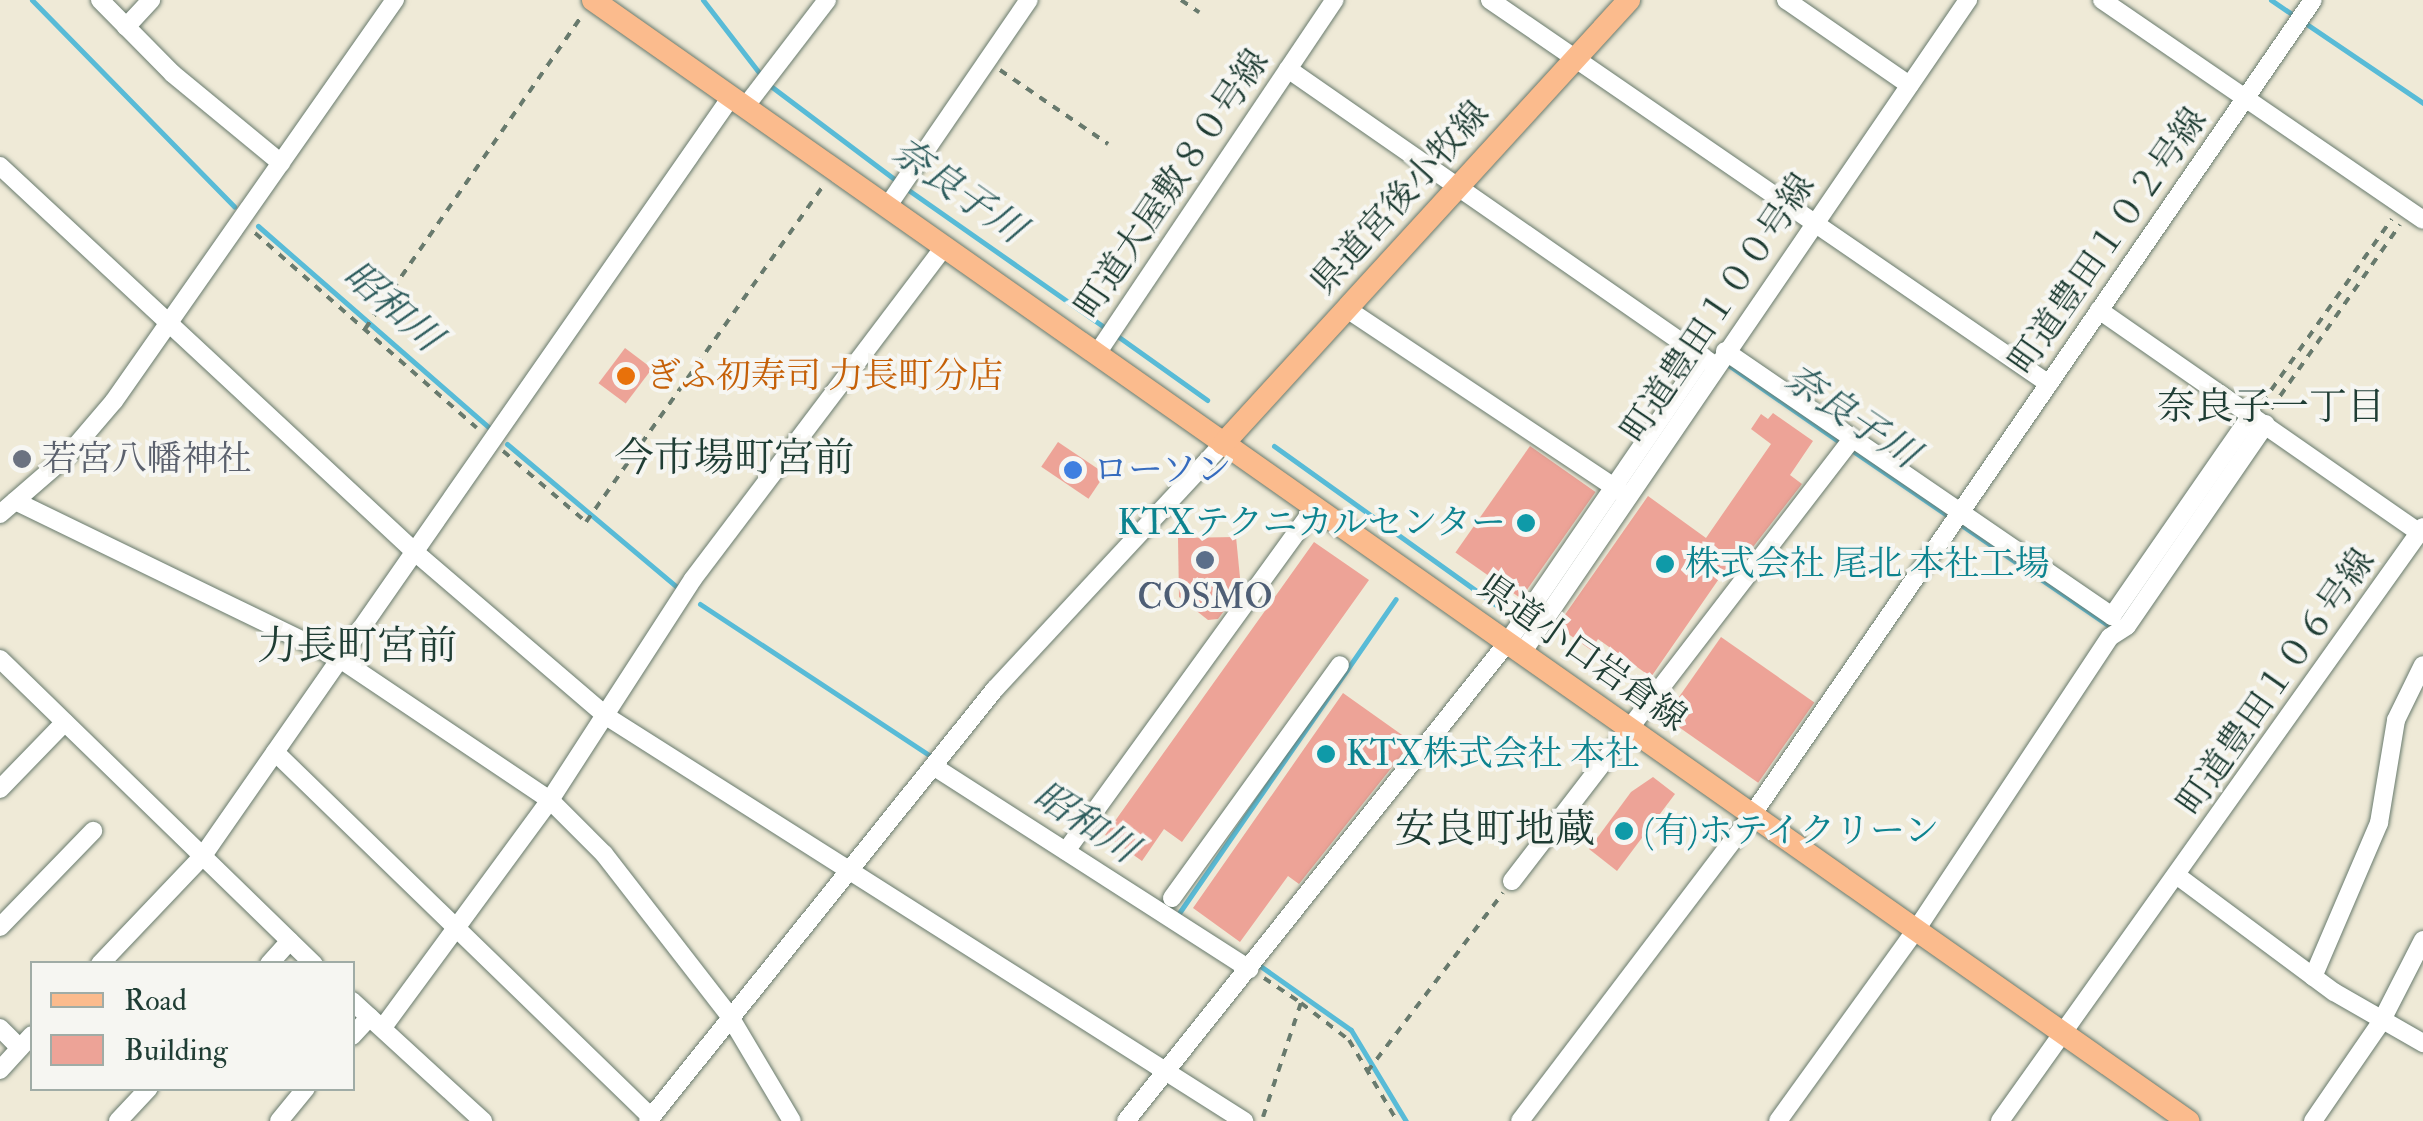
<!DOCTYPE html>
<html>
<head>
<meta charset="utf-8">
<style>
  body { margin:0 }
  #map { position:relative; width:2423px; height:1121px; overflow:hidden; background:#efead7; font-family:"IM FELL Double Pica","Noto Serif JP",serif }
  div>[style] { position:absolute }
  .stream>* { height:5px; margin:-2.5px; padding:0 2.5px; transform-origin:2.5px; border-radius:2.5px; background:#58bbd7 }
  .building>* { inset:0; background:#eda397; transform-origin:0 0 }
  .path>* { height:4px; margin-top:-2px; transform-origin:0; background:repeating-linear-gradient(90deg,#687a6d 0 8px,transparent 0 16px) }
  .roads { filter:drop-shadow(0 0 2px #687a6d) drop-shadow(0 0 2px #687a6d) }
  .minor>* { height:18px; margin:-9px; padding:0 9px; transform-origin:9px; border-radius:9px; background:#fff }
  .major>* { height:22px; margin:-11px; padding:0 11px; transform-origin:11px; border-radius:11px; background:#fbbb8d }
  .dots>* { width:28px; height:28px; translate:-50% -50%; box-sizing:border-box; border:5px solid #f6f6f2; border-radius:50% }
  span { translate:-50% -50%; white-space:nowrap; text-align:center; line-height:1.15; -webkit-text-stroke:8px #f6f6f2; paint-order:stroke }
  .street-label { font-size:35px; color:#1f3d34 }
  .food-label { font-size:35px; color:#c56008 }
  .left { translate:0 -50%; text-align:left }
  .worship-label { font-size:35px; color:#5b616d }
  .shop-label { font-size:35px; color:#366cbe }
  .culture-label { font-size:35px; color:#0d838f }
  .right { translate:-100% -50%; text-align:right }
  .service-label { font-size:35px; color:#4e5e75 }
  .water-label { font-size:38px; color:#2d5c5d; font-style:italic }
  .neighbourhood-label { font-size:38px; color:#1f3d34 }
  .quarter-label { font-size:40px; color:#1f3d34 }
  .legend { position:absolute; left:30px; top:961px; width:325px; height:130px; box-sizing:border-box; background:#f6f6f2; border:2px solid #a0aca6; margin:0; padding:12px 18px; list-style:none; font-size:30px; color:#1f3d34 }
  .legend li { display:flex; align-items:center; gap:20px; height:50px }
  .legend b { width:50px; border:2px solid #a0aca6 }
</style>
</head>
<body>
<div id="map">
  <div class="stream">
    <i style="left:32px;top:0;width:289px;rotate:45.6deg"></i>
    <i style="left:703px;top:0;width:95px;rotate:52.3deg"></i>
    <i style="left:2271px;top:0;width:184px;rotate:34.1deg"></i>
    <i style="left:768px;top:84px;width:163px;rotate:37deg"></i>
    <i style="left:907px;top:189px;width:244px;rotate:35deg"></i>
    <i style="left:258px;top:226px;width:309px;rotate:41.1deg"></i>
    <i style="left:1116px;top:335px;width:112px;rotate:35.5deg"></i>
    <i style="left:1727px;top:364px;width:139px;rotate:34.7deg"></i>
    <i style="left:507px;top:444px;width:225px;rotate:40.1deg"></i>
    <i style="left:1274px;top:446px;width:297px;rotate:35.6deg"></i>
    <i style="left:1850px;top:449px;width:320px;rotate:34.3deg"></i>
    <i style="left:700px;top:604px;width:282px;rotate:33.4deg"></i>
    <i style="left:1177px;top:916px;width:385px;rotate:-55.4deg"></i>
    <i style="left:1256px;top:963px;width:116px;rotate:35.2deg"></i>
    <i style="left:1351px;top:1030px;width:106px;rotate:58.9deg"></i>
  </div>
  <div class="building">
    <i style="left:625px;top:348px;width:34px;height:44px;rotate:37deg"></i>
    <i style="clip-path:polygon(1773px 413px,1813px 441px,1790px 475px,1802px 484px,1739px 565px,1732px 560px,1651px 677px,1598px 639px,1591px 650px,1557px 626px,1648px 496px,1706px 538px,1771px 444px,1751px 429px,1761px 414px,1768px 419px)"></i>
    <i style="left:1058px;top:442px;width:57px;height:30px;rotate:34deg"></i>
    <i style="left:1530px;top:446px;width:80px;height:130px;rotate:35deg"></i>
    <i style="clip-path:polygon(1236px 537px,1241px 588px,1218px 619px,1208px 620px,1179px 597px,1178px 538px)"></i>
    <i style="clip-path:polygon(1314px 542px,1369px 580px,1182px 842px,1164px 829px,1142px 861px,1105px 835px)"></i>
    <i style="left:1721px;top:637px;width:114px;height:98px;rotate:35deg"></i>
    <i style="clip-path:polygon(1343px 693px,1412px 742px,1299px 884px,1288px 876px,1240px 942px,1193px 908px)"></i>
    <i style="clip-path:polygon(1653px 777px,1675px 794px,1617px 871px,1589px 849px,1631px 792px)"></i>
  </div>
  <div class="path">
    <i style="left:1181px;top:0;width:22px;rotate:34deg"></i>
    <i style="left:1000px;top:70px;width:131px;rotate:34.4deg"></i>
    <i style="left:255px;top:233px;width:295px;rotate:41.3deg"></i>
    <i style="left:365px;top:329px;width:381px;rotate:-55.3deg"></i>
    <i style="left:2262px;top:403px;width:225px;rotate:-54.8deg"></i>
    <i style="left:2271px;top:409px;width:225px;rotate:-55deg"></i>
    <i style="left:503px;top:451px;width:109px;rotate:40.5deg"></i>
    <i style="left:586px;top:522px;width:411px;rotate:-54.8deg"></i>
    <i style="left:1264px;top:978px;width:45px;rotate:34deg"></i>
    <i style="left:1367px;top:1072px;width:225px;rotate:-52.8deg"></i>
    <i style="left:1263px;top:1117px;width:120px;rotate:-71.6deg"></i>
    <i style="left:1301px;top:1003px;width:61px;rotate:37.6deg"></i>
    <i style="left:1349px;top:1040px;width:94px;rotate:59.3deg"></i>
  </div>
  <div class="roads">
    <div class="minor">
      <i style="left:100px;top:0;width:104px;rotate:45.4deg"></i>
      <i style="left:173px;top:74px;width:140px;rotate:39.5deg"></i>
      <i style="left:1490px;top:0;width:678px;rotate:34.49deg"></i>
      <i style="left:1786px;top:0;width:150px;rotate:34.6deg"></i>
      <i style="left:2102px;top:0;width:389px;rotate:34.4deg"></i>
      <i style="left:126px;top:27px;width:37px;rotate:-47deg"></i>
      <i style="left:1288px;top:69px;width:514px;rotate:34.77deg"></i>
      <i style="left:745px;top:107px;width:135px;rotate:-52.5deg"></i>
      <i style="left:0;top:166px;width:568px;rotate:42.93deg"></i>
      <i style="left:416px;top:553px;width:250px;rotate:40.6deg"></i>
      <i style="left:606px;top:716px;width:756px;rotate:32.41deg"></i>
      <i style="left:887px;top:207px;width:251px;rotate:-55.6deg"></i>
      <i style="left:1347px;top:309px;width:329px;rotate:33.7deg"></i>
      <i style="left:2099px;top:310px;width:389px;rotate:34.8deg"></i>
      <i style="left:1725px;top:351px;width:469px;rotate:34.4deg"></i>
      <i style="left:2112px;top:616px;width:246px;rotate:-55.3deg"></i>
      <i style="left:1096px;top:355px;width:428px;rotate:-56.1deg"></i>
      <i style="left:15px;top:501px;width:361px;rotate:25.9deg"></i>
      <i style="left:340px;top:659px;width:253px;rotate:33.9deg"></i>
      <i style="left:550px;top:800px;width:76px;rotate:45deg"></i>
      <i style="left:604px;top:854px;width:204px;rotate:52.2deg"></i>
      <i style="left:729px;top:1015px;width:123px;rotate:59.3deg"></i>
      <i style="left:0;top:514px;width:89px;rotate:-40.9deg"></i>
      <i style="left:67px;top:456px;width:72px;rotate:-49.5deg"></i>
      <i style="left:114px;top:401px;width:490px;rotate:-55deg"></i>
      <i style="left:1522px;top:653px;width:791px;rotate:-55.67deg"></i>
      <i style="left:0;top:659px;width:438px;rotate:44.2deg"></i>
      <i style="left:275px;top:752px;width:524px;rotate:44.15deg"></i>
      <i style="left:933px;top:766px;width:376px;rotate:32.7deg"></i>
      <i style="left:0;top:789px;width:93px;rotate:-45.9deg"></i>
      <i style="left:1066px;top:851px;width:423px;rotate:-54.1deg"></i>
      <i style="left:2179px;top:877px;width:193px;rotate:36.6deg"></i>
      <i style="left:2334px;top:992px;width:103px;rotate:29.8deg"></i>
      <i style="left:1512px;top:881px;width:558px;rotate:-52.43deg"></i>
      <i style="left:1172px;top:898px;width:287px;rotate:-54.2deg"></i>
      <i style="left:0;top:927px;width:134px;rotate:-45.9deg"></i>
      <i style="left:100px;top:964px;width:148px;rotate:-46.4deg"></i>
      <i style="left:202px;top:857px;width:926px;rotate:-55.16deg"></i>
      <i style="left:269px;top:964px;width:31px;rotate:-48deg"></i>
      <i style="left:2313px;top:977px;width:168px;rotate:-66.8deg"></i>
      <i style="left:2379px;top:823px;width:104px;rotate:-80.6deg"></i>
      <i style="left:2396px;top:720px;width:61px;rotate:-63.9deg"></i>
      <i style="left:352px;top:1001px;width:178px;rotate:42.5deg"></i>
      <i style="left:384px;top:1026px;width:280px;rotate:-53.7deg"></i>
      <i style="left:550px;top:800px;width:263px;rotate:-57.1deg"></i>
      <i style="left:693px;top:579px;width:416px;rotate:-52.9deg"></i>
      <i style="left:0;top:1028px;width:28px;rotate:45deg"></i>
      <i style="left:352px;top:1036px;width:26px;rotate:-47deg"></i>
      <i style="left:0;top:1070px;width:47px;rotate:-47.6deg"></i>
      <i style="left:118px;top:1121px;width:45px;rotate:-46.8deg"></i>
      <i style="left:279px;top:1121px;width:43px;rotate:-50.7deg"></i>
      <i style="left:648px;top:1121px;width:554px;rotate:-51.23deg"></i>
      <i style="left:995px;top:689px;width:335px;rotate:-47.1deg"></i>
      <i style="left:1126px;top:1121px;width:611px;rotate:-51.44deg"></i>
      <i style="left:1507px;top:643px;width:347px;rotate:-55.6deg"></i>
      <i style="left:1520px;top:1121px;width:384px;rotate:-52.8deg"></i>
      <i style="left:1752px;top:815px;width:989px;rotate:-55.46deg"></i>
      <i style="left:1778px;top:1121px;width:236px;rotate:-54.2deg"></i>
      <i style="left:1916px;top:930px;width:351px;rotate:-56.5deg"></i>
      <i style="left:2110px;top:637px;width:20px;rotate:-33deg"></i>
      <i style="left:2127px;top:626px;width:245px;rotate:-55.5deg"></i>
      <i style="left:2000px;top:1121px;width:729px;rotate:-54.54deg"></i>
      <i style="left:2313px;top:1121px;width:120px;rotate:-55.5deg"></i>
      <i style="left:2381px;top:1022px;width:92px;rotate:-62.9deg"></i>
    </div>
    <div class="major">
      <i style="left:593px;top:0;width:1950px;rotate:35.1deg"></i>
      <i style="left:1223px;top:444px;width:602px;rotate:-47.56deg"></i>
    </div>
  </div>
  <div class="dots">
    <i style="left:626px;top:376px;background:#e8710a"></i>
    <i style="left:22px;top:459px;background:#6b7280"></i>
    <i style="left:1073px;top:470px;background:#3f7fe0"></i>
    <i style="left:1526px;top:523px;background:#0f9aa8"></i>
    <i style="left:1205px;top:560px;background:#5c6f8a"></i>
    <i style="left:1665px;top:564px;background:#0f9aa8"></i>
    <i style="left:1326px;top:754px;background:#0f9aa8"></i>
    <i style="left:1624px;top:831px;background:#0f9aa8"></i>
  </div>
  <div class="street-label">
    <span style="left:1172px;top:184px;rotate:-56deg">町道大屋敷８０号線</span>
    <span style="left:1400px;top:198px;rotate:-48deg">県道宮後小牧線</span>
    <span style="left:2108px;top:241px;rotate:-55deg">町道豊田１０２号線</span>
    <span style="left:1718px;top:308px;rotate:-56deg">町道豊田１００号線</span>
    <span style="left:1582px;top:653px;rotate:35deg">県道小口岩倉線</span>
    <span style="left:2276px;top:682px;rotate:-55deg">町道豊田１０６号線</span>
  </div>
  <div class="food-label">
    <span class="left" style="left:646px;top:376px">ぎふ初寿司 力長町分店</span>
  </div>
  <div class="worship-label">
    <span class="left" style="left:42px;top:459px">若宮八幡神社</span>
  </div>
  <div class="shop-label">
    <span class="left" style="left:1093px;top:470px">ローソン</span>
  </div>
  <div class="culture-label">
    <span class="right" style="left:1506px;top:523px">KTXテクニカルセンター</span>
    <span class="left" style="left:1685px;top:564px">株式会社 尾北 本社工場</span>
    <span class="left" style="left:1346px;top:754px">KTX株式会社 本社</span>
    <span class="left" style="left:1644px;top:831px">(有)ホテイクリーン</span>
  </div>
  <div class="service-label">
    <span style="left:1205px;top:597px">COSMO</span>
  </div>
  <div class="water-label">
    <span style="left:958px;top:191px;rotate:35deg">奈良子川</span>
    <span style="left:392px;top:307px;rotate:41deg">昭和川</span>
    <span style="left:1851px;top:417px;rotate:34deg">奈良子川</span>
    <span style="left:1085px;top:823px;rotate:33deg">昭和川</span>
  </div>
  <div class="neighbourhood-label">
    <span style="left:2271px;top:408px">奈良子一丁目</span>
  </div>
  <div class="quarter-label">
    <span style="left:734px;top:459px">今市場町宮前</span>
    <span style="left:357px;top:647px">力長町宮前</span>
    <span style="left:1495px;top:830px">安良町地蔵</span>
  </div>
  <ul class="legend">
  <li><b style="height:12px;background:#fbbb8d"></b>Road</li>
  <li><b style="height:28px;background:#eda397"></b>Building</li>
  </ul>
</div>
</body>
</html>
